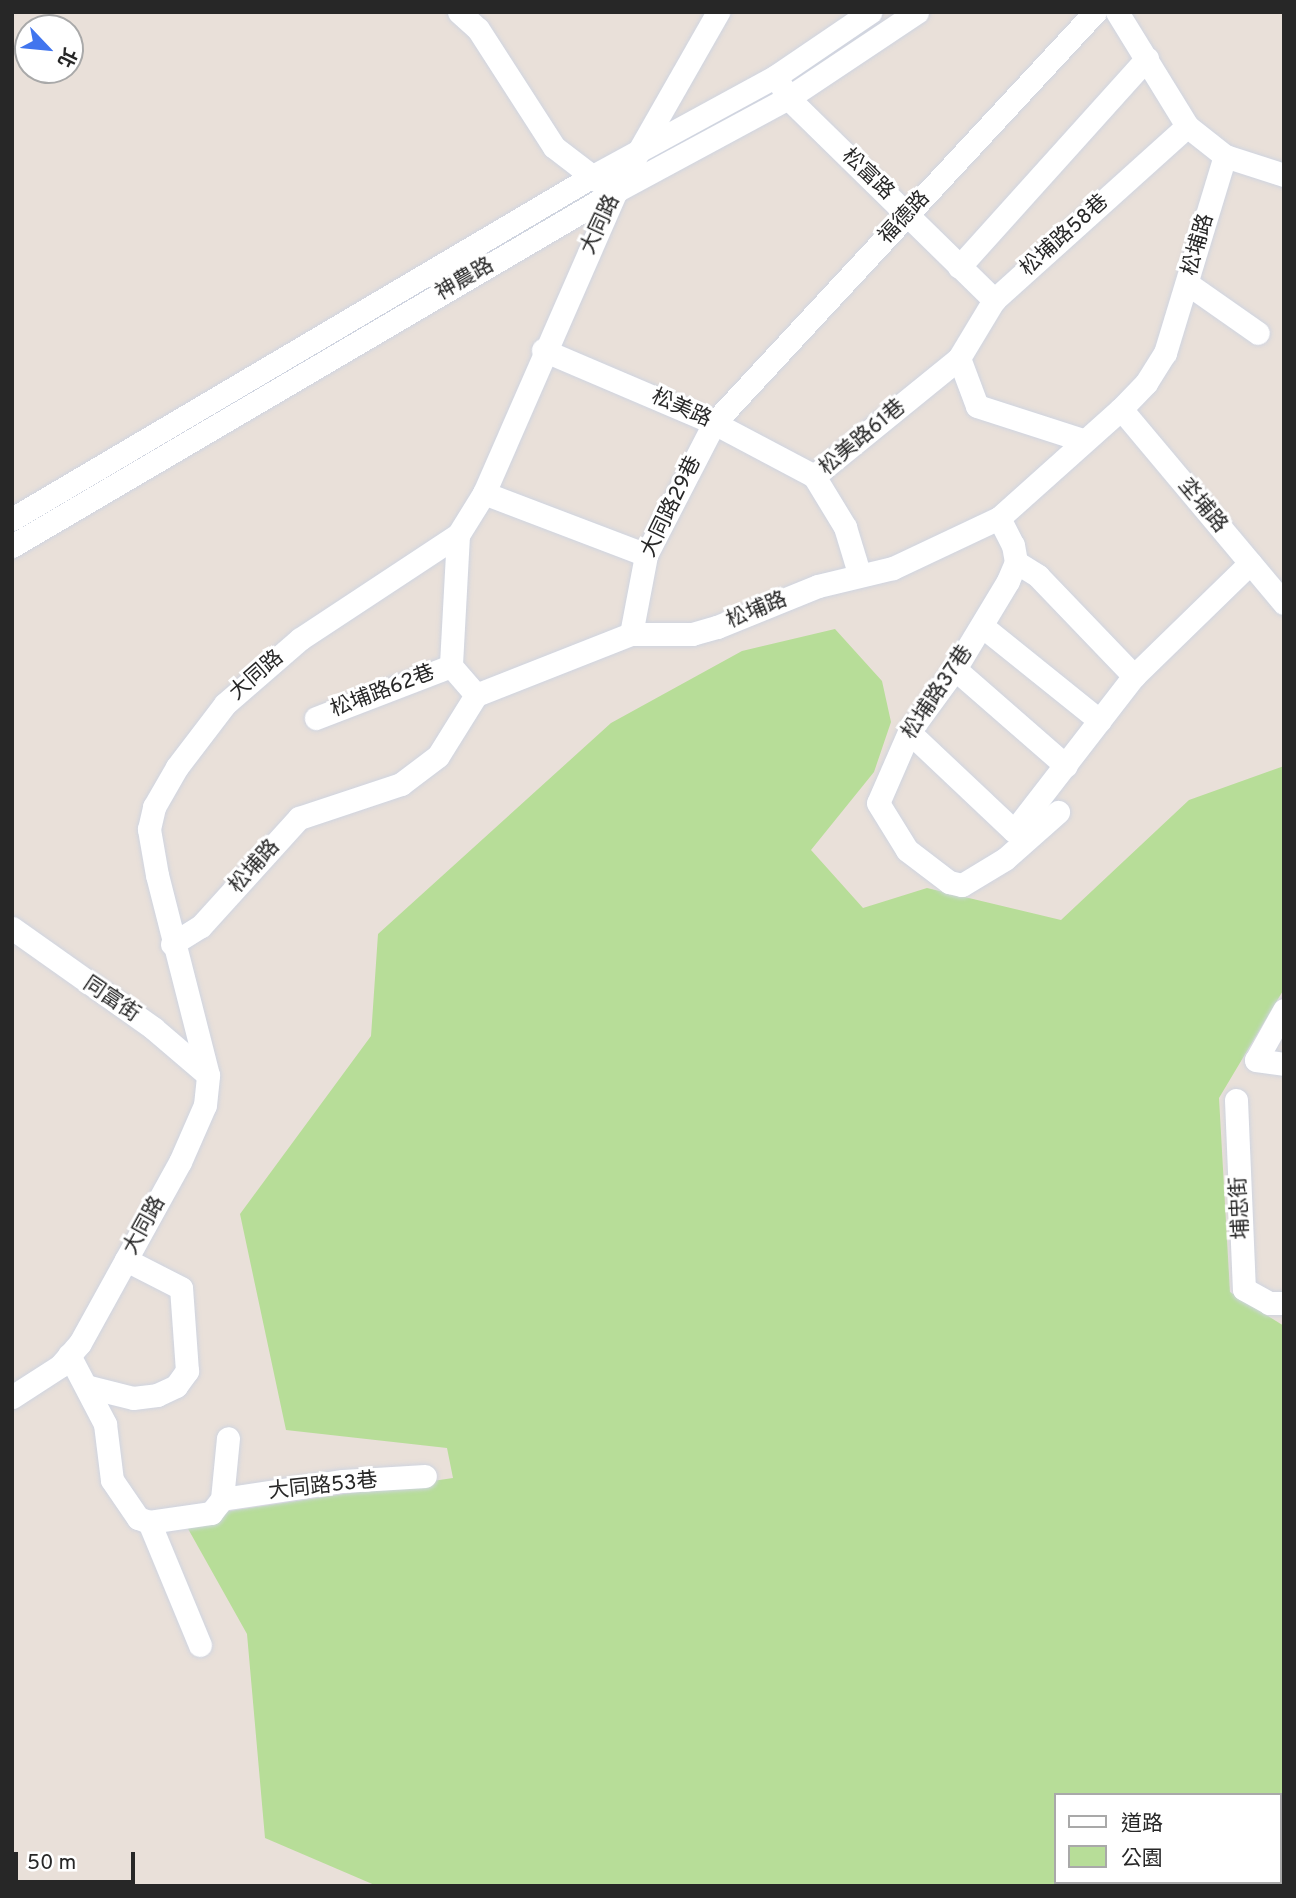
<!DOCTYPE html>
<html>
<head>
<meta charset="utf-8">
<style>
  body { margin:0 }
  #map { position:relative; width:1296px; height:1898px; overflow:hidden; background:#e9e0d9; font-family:Overpass,"Noto Sans TC",sans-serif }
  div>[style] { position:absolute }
  .green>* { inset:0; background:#b7dd98 }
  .roads { filter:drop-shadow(0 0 2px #cfd4e0) drop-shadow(0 0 2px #cfd4e0) }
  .minor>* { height:23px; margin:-11.5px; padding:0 11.5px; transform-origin:11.5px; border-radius:11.5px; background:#fff }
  span { translate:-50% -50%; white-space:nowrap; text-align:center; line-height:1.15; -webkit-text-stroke:6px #fff; paint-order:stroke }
  .street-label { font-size:21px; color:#272727 }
  .frame { position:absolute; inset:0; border:14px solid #272727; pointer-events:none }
  .legend { position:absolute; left:1054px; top:1793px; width:228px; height:91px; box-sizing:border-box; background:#fff; border:2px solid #a9a9a9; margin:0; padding:9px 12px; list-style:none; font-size:21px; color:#272727 }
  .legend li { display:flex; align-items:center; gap:14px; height:35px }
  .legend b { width:35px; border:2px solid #a9a9a9 }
  .north { position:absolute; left:14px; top:14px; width:70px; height:70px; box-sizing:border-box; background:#fff; border:2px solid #a9a9a9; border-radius:50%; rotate:116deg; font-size:19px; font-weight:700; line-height:28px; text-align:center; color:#272727 }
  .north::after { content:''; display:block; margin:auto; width:24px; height:32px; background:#4175ee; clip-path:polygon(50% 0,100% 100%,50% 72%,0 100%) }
  .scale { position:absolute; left:14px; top:1852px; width:121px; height:32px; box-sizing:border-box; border:4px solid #272727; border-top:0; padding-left:9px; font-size:21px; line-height:24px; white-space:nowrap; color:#272727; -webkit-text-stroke:5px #fff; paint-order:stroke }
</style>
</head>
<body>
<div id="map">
  <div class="green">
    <i style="clip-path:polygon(evenodd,835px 629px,882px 681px,891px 722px,874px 772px,811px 850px,863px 908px,927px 888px,1061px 920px,1189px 800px,1284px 766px,1284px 989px,1219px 1098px,1230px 1292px,1284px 1326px,1284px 1886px,377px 1886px,265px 1838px,247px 1634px,182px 1518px,453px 1478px,447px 1448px,286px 1430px,240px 1214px,371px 1036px,378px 934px,611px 723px,742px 651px,835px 629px,1056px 1795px,1280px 1795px,1280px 1882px,1056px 1882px,1056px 1795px)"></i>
  </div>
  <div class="roads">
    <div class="minor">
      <i style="left:459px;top:12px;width:25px;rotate:42deg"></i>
      <i style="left:478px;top:29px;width:140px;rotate:57.2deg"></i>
      <i style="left:554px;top:147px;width:59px;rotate:37.5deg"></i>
      <i style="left:1117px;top:12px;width:134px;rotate:58.4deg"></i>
      <i style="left:1187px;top:126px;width:48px;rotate:38.3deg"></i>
      <i style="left:1225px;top:156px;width:62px;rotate:17.9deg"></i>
      <i style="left:782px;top:87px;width:13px;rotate:61deg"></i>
      <i style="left:788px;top:98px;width:289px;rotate:44.4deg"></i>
      <i style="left:959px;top:267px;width:281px;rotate:-48deg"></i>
      <i style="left:1188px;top:284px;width:85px;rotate:35deg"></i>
      <i style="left:543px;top:350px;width:186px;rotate:23.1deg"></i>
      <i style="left:714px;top:423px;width:113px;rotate:27.9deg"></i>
      <i style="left:959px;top:358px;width:51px;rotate:69.4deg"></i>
      <i style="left:977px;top:406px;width:110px;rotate:17.9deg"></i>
      <i style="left:1121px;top:409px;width:253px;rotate:50deg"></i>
      <i style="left:814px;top:476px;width:187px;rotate:-39.1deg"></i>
      <i style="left:959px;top:358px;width:68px;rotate:-58.9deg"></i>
      <i style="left:994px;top:300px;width:260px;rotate:-42deg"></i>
      <i style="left:814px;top:476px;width:60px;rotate:58.7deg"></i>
      <i style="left:845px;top:527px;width:48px;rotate:73.1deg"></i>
      <i style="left:484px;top:493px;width:173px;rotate:20.9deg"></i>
      <i style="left:999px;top:518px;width:30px;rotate:63deg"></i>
      <i style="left:1013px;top:545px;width:17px;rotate:80deg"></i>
      <i style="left:1016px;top:562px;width:21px;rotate:113deg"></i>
      <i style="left:1008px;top:581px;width:103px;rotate:121.1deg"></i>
      <i style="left:955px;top:669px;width:78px;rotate:126.1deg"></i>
      <i style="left:909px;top:732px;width:77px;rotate:113.6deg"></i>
      <i style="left:878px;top:803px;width:55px;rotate:58.3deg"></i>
      <i style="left:907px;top:850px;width:53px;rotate:37.3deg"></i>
      <i style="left:949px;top:882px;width:13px;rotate:13deg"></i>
      <i style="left:962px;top:885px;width:50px;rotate:-31.2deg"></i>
      <i style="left:1005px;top:859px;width:71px;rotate:-41.6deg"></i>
      <i style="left:12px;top:519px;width:672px;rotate:-30.57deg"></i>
      <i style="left:591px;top:177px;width:211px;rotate:-28.6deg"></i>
      <i style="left:776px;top:76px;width:114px;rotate:-34.2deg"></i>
      <i style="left:458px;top:535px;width:131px;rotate:93.1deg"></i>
      <i style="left:451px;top:666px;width:38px;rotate:49deg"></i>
      <i style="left:12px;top:546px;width:701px;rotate:-30.44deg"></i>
      <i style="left:616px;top:191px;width:196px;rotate:-28.4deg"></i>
      <i style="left:788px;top:98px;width:155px;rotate:-33.7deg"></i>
      <i style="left:1016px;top:562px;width:26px;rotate:32deg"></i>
      <i style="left:1038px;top:576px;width:139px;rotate:46.2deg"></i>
      <i style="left:1134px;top:676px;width:162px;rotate:-44.2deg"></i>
      <i style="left:982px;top:626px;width:151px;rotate:38.8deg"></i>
      <i style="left:631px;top:634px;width:80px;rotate:-79.2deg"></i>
      <i style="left:646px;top:555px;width:148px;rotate:-62.7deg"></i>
      <i style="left:714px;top:423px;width:560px;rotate:-47.17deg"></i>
      <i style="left:955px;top:669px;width:147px;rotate:41.1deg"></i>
      <i style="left:316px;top:718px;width:145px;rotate:-21.1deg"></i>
      <i style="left:909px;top:732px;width:144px;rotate:43.3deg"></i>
      <i style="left:1014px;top:831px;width:196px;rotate:-52.3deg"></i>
      <i style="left:12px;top:928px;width:173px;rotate:35.3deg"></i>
      <i style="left:153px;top:1028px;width:72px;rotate:40.5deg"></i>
      <i style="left:172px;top:944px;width:34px;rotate:-32deg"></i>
      <i style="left:201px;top:926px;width:146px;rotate:-47.8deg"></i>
      <i style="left:299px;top:818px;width:108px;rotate:-18.4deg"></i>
      <i style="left:401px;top:784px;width:46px;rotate:-37.1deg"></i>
      <i style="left:438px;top:756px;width:72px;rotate:-58.1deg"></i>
      <i style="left:476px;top:695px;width:167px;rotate:-21.5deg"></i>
      <i style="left:631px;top:634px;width:61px"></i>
      <i style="left:692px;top:634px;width:26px;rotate:-16deg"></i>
      <i style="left:717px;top:627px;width:109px;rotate:-22.1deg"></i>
      <i style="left:818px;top:586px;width:77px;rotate:-13.5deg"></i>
      <i style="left:893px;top:568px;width:117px;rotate:-25.3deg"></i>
      <i style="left:999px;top:518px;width:164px;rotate:-41.8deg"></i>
      <i style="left:1121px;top:409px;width:36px;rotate:-46deg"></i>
      <i style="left:1146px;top:383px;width:36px;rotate:-58deg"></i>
      <i style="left:1165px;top:353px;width:206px;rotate:-73.1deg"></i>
      <i style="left:1284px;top:1010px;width:57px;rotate:119.2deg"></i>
      <i style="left:1256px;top:1060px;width:28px;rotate:8deg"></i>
      <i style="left:1236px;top:1100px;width:189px;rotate:87.6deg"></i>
      <i style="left:1244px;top:1289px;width:29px;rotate:29deg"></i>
      <i style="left:1269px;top:1303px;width:15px"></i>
      <i style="left:69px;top:1355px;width:78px;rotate:62.4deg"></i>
      <i style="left:105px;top:1424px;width:56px;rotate:82.9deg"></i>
      <i style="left:112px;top:1480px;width:46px;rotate:55.6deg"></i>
      <i style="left:138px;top:1518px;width:12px;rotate:20deg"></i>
      <i style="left:149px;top:1522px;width:63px;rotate:-8.3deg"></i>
      <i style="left:211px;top:1513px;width:18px;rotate:-52deg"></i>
      <i style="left:222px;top:1499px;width:61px;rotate:-84.4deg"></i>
      <i style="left:89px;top:1387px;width:45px;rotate:14deg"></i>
      <i style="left:133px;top:1398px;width:24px;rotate:-7deg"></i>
      <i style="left:157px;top:1395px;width:21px;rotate:-25deg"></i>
      <i style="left:176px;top:1386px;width:19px;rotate:-54deg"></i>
      <i style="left:187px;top:1371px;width:83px;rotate:-94.1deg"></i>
      <i style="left:181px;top:1288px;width:62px;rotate:-153deg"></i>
      <i style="left:12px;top:1397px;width:57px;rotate:-32.9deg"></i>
      <i style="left:60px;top:1366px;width:30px;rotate:-49deg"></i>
      <i style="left:80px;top:1343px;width:207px;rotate:-61.1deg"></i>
      <i style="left:180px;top:1162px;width:62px;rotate:-66.3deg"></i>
      <i style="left:205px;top:1105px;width:30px;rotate:-84deg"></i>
      <i style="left:208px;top:1075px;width:206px;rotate:-104.3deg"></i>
      <i style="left:157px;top:875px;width:47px;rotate:-99.9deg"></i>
      <i style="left:149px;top:829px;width:23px;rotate:-77deg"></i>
      <i style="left:154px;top:807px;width:46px;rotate:-60.1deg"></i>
      <i style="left:177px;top:767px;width:79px;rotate:-52.7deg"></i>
      <i style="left:225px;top:704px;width:99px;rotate:-40.9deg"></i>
      <i style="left:300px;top:639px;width:189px;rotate:-33.4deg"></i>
      <i style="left:458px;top:535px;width:49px;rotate:-58.2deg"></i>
      <i style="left:484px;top:493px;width:330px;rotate:-66.4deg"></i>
      <i style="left:616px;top:191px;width:206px;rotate:-60.3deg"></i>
      <i style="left:222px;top:1499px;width:122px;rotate:-8.5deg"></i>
      <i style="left:343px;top:1481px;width:82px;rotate:-3.5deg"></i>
      <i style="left:149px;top:1522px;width:133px;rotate:67.5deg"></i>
    </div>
  </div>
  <div class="street-label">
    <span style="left:867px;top:175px;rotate:44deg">松富路</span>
    <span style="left:905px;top:218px;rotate:-47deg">福德路</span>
    <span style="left:601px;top:225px;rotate:-65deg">大同路</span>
    <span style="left:1065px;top:236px;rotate:-42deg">松埔路58巷</span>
    <span style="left:1199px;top:245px;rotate:-74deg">松埔路</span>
    <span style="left:465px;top:280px;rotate:-30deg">神農路</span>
    <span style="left:681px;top:409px;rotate:24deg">松美路</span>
    <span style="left:863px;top:438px;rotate:-40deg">松美路61巷</span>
    <span style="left:1202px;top:506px;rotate:50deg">坔埔路</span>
    <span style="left:672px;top:507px;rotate:-64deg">大同路29巷</span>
    <span style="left:757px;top:611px;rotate:-22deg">松埔路</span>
    <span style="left:257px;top:676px;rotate:-41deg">大同路</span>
    <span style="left:383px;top:692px;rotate:-21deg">松埔路62巷</span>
    <span style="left:938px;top:693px;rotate:-56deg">松埔路37巷</span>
    <span style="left:255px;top:867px;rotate:-48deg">松埔路</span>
    <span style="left:111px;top:1000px;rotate:34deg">同富街</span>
    <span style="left:1241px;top:1208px;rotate:-93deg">埔忠街</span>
    <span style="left:145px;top:1226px;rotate:-61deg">大同路</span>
    <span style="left:323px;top:1487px;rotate:-6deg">大同路53巷</span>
  </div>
  <div class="frame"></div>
  <ul class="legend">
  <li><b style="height:9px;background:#fff"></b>道路</li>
  <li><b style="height:19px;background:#b7dd98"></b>公園</li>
  </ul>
  <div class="north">北</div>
  <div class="scale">50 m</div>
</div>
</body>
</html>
